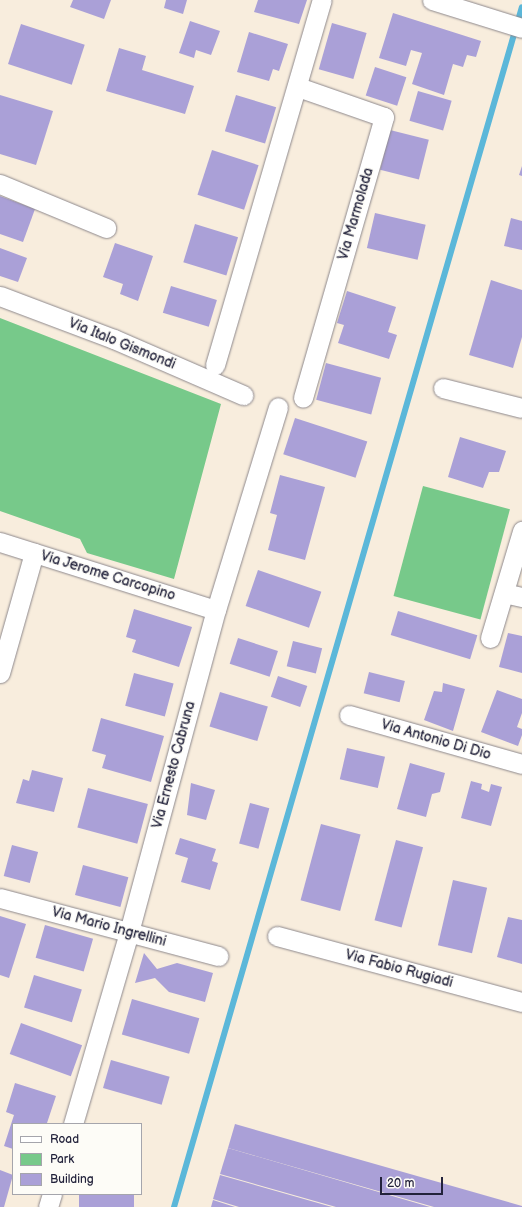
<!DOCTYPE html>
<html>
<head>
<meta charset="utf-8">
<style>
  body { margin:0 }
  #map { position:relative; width:522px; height:1207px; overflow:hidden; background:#f8eddd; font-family:"Balsamiq Sans",sans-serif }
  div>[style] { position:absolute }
  .green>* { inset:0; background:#77c98a; transform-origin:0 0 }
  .stream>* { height:6px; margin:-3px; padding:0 3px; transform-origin:3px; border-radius:3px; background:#5bb7d9 }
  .building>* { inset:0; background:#aaa0d7; transform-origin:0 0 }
  .roads { filter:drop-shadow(0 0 1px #8d888c) drop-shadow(0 0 1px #8d888c) }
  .minor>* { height:19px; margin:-9.5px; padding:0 9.5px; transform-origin:9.5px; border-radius:9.5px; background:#fff }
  span { translate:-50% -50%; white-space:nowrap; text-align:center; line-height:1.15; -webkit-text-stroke:3px #fdfcf7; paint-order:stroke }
  .street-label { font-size:14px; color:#22223b }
  .legend { position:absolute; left:12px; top:1123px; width:130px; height:72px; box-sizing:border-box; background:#fdfcf7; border:1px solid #a5a5ac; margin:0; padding:5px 7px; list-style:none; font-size:12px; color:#22223b }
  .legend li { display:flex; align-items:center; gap:8px; height:20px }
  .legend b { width:20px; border:1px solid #a5a5ac }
  .scale { position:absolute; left:380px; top:1177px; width:63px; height:18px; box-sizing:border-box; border:2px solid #22223b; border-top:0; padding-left:5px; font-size:12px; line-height:14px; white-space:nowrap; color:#22223b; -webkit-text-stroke:3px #fdfcf7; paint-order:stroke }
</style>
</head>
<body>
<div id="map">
  <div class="green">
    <i style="clip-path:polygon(0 318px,221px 404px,174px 579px,87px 553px,80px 539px,0 511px)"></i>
    <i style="left:423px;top:486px;width:90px;height:114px;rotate:15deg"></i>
  </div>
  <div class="stream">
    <i style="left:174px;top:1207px;width:1249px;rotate:-73.83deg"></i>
  </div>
  <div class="building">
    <i style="clip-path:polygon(73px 0,111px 0,104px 19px,70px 7px)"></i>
    <i style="clip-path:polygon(166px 0,187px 0,183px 14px,164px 8px)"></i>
    <i style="clip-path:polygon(258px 0,307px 0,299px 24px,254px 12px)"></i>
    <i style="clip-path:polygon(393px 13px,481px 41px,476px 57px,467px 55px,463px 67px,453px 64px,444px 95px,412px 84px,422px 53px,411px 50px,406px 66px,379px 58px)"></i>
    <i style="clip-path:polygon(190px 21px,220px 31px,211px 55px,196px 50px,194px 58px,179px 53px)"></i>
    <i style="left:332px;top:23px;width:36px;height:48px;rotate:16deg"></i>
    <i style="left:21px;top:24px;width:67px;height:42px;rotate:18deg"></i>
    <i style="clip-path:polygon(249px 32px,288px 44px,279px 71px,273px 69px,269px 81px,237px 72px)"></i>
    <i style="clip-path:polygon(119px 48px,146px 56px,142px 70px,194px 86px,185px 114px,106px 91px)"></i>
    <i style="left:375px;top:67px;width:33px;height:30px;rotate:18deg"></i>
    <i style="left:418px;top:91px;width:35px;height:31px;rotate:16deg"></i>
    <i style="clip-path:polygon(0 95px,53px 111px,36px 165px,0 154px)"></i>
    <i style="left:236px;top:95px;width:42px;height:38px;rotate:17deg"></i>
    <i style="left:390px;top:130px;width:40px;height:41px;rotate:14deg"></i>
    <i style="left:212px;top:150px;width:49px;height:47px;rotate:18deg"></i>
    <i style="clip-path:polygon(522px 166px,522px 176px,519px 175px)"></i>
    <i style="clip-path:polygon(0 196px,35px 209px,23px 242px,0 234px)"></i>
    <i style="left:375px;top:213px;width:52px;height:36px;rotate:13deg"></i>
    <i style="clip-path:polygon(511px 218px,522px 221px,522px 250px,504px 246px)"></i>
    <i style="left:195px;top:224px;width:45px;height:40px;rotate:17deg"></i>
    <i style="clip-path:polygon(115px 243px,153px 256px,138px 301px,120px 294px,123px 284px,103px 277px)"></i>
    <i style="clip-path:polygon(0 248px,27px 258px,18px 282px,0 276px)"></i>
    <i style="clip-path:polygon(491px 280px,522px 290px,522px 337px,513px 368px,469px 355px)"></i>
    <i style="left:171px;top:286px;width:48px;height:28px;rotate:17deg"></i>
    <i style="clip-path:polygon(347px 291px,396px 307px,388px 332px,397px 335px,389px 359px,338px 343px,344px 325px,337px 323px)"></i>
    <i style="left:326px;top:363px;width:57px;height:38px;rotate:15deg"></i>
    <i style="left:295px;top:418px;width:76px;height:38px;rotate:18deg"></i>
    <i style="clip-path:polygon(460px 437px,506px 451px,499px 472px,489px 472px,483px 488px,448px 477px)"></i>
    <i style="clip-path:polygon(280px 475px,325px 487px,305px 560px,268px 550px,277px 515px,270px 513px)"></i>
    <i style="left:258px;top:570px;width:67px;height:38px;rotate:19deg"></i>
    <i style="clip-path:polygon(134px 609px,192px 627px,179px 667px,132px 652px,136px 640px,126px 637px)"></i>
    <i style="left:398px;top:611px;width:83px;height:25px;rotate:17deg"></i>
    <i style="clip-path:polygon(508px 633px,522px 636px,522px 673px,499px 667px)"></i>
    <i style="left:238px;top:638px;width:42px;height:27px;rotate:18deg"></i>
    <i style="left:293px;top:641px;width:30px;height:26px;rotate:14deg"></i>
    <i style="left:369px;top:672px;width:37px;height:22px;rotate:14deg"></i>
    <i style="left:134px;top:673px;width:41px;height:34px;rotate:15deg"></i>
    <i style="left:278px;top:676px;width:31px;height:22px;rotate:19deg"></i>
    <i style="clip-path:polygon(443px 683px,465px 689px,453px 731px,424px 720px,434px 691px,442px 692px)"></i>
    <i style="clip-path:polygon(497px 690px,522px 699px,522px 713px,517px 727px,522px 729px,522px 735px,518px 746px,481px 732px)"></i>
    <i style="left:220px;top:692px;width:50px;height:36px;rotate:17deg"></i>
    <i style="clip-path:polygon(101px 718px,164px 736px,151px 782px,102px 768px,106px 755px,92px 751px)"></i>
    <i style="left:347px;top:748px;width:39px;height:32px;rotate:13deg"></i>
    <i style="clip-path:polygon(410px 763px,445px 773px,440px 792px,432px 794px,426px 817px,397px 809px)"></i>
    <i style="clip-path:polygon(32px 770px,63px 778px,54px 812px,16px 803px,23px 779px,29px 781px)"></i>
    <i style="clip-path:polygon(471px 781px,482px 784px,481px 789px,489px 792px,491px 784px,502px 787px,491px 826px,461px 818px)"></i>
    <i style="clip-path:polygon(191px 783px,215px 790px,206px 820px,187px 815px)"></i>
    <i style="left:88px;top:788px;width:62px;height:41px;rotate:15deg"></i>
    <i style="left:250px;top:803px;width:20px;height:42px;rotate:15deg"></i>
    <i style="left:321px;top:824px;width:41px;height:79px;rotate:15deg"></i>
    <i style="clip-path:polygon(180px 838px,216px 849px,212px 861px,218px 863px,210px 890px,181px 882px,188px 858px,175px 854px)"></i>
    <i style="left:396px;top:840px;width:28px;height:83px;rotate:15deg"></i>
    <i style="left:12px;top:845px;width:27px;height:32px;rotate:15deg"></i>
    <i style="left:83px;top:865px;width:47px;height:31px;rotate:15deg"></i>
    <i style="left:453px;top:880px;width:35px;height:67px;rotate:13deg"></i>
    <i style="clip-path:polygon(0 916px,26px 924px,9px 978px,0 975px)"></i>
    <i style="clip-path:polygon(508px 917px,522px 920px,522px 964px,497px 957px)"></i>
    <i style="left:45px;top:925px;width:50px;height:34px;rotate:16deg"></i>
    <i style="clip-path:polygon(144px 953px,157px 969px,177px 963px,213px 973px,205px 1002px,169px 992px,155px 978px,135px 983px)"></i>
    <i style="left:34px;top:975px;width:50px;height:34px;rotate:17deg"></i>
    <i style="left:132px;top:999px;width:70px;height:37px;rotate:16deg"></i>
    <i style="left:21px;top:1023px;width:65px;height:33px;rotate:20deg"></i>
    <i style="left:111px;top:1060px;width:61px;height:29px;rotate:16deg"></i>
    <i style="clip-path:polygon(15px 1083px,56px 1096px,47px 1123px,50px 1124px,13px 1124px,13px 1149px,4px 1146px,14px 1115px,6px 1112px)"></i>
    <i style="clip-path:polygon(235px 1124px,522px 1206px,522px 1207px,434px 1207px,228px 1148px)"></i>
    <i style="clip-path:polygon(228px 1148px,430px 1207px,336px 1207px,220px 1174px)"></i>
    <i style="clip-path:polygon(0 1170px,13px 1175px,4px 1207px,0 1207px)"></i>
    <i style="clip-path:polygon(220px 1175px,332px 1207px,239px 1207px,213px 1199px)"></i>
    <i style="left:79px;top:1194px;width:55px;height:13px"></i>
    <i style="clip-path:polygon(213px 1200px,235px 1207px,211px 1207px)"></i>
  </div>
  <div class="roads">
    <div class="minor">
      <i style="left:432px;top:0;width:94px;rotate:17.3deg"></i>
      <i style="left:298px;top:87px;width:91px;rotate:19.2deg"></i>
      <i style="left:384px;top:117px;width:292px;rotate:106.1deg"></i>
      <i style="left:0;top:184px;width:115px;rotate:22.5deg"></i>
      <i style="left:0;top:296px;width:122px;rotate:20.7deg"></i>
      <i style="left:114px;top:339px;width:141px;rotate:23.5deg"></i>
      <i style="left:215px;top:365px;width:380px;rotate:-73.7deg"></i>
      <i style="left:443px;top:388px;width:81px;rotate:14.2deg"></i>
      <i style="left:0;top:542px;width:226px;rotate:17.5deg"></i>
      <i style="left:504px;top:593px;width:18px;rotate:13deg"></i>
      <i style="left:490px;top:638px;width:112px;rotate:-73.3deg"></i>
      <i style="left:0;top:673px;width:125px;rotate:-74.2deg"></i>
      <i style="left:349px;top:715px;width:180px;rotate:15.8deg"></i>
      <i style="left:0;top:898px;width:226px;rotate:14.9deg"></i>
      <i style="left:277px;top:936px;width:254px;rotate:15.1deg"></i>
      <i style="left:73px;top:1124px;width:200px;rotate:-73.7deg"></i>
      <i style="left:129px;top:932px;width:334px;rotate:-74.9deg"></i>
      <i style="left:216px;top:610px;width:212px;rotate:-73deg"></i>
      <i style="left:48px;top:1207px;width:14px;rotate:-73deg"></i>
    </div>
  </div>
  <div class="street-label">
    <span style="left:356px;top:214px;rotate:-74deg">Via Marmolada</span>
    <span style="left:122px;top:344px;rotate:22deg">Via Italo Gismondi</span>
    <span style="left:108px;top:576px;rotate:17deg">Via Jerome Carcopino</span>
    <span style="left:436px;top:740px;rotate:16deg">Via Antonio Di Dio</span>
    <span style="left:174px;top:765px;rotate:-75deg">Via Ernesto Cabruna</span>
    <span style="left:109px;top:927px;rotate:15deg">Via Mario Ingrellini</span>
    <span style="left:399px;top:969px;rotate:15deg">Via Fabio Rugiadi</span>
  </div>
  <ul class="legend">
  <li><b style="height:5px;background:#fff"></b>Road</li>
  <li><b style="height:11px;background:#77c98a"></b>Park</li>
  <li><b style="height:11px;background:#aaa0d7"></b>Building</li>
  </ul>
  <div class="scale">20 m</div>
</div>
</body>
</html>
